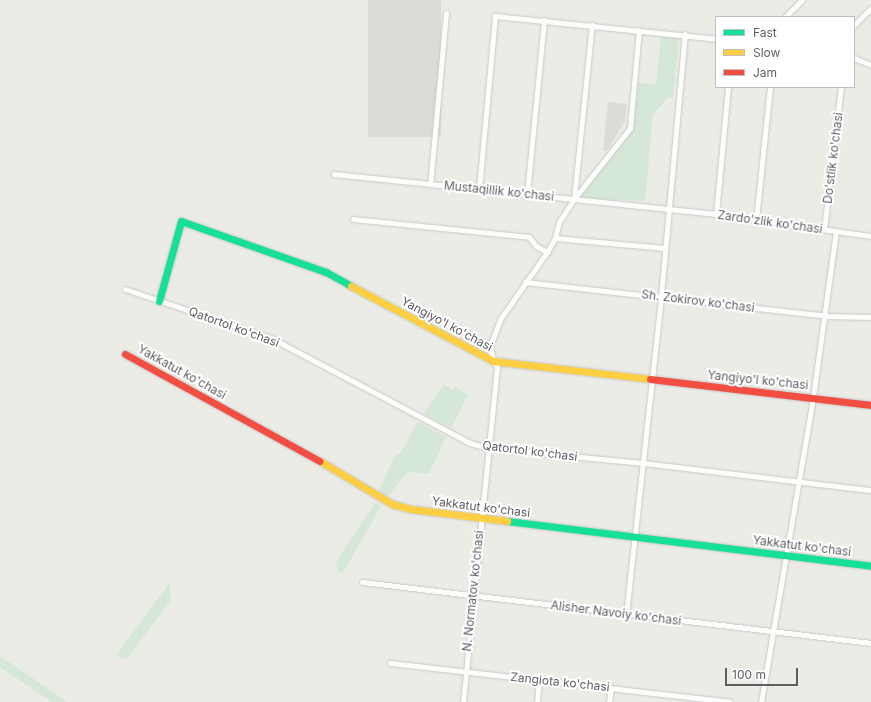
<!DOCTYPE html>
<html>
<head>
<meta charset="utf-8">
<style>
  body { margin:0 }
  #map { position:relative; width:871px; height:702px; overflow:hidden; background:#ecece7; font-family:Inter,sans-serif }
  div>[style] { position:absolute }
  .industrial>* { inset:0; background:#dcdbd7; transform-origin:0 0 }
  .green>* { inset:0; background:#d5e7d6 }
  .roads { filter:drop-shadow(0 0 1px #c8c8c8) drop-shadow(0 0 1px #c8c8c8) }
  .street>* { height:5px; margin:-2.5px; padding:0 2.5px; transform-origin:2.5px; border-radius:2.5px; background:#fcfcfb }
  .fast>* { height:7px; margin:-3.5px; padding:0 3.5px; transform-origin:3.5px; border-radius:3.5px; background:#16e098 }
  .slow>* { height:7px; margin:-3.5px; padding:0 3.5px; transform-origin:3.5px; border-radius:3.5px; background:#ffcf43 }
  .jam>* { height:7px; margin:-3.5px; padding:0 3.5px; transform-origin:3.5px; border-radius:3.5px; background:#f24e42 }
  span { translate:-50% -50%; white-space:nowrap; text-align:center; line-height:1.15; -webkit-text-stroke:4px #fff; paint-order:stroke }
  .street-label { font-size:12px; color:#5d5f64 }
  .legend { position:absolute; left:715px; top:16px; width:140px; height:72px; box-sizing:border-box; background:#fff; border:1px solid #bebfc1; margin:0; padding:5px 7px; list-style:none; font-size:12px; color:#5d5f64 }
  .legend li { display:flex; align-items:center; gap:8px; height:20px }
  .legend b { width:20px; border:1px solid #bebfc1 }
  .scale { position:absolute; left:725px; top:668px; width:73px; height:18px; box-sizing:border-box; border:2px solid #5d5f64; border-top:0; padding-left:5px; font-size:12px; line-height:14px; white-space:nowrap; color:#5d5f64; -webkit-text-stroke:3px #fff; paint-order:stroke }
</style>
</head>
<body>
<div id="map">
  <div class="industrial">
    <i style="left:368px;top:0;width:73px;height:137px"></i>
    <i style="clip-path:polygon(608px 102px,627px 104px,625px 121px,607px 151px,603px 150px)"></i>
  </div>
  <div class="green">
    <i style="clip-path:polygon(661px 37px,679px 38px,673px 97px,668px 97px,653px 115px,645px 201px,578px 198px,632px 128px,637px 83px,656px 84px)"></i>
    <i style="clip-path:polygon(444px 384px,452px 390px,455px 386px,468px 395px,451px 428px,424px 414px)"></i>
    <i style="clip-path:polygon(418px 422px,446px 437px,429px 474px,408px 472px,387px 497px,378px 491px,396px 454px,399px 455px)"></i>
    <i style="clip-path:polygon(375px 503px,381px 506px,343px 573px,338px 572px,336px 562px)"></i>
    <i style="clip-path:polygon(169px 583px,171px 600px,126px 659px,116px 656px)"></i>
    <i style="clip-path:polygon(0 656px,66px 701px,65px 702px,52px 702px,0 667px)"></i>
  </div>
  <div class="roads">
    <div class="street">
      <i style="left:446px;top:13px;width:172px;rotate:95.3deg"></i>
      <i style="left:430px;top:184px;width:288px;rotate:6deg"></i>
      <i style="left:716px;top:214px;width:157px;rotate:8.1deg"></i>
      <i style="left:785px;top:17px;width:24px;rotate:-45deg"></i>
      <i style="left:854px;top:25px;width:24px;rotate:-45deg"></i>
      <i style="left:854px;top:58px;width:18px;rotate:22deg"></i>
      <i style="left:334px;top:174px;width:97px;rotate:5.9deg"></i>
      <i style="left:479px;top:189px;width:174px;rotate:-84.7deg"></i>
      <i style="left:495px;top:16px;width:222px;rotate:5.9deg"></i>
      <i style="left:527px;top:194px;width:175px;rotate:-84.4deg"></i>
      <i style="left:574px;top:198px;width:174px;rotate:-84.1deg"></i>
      <i style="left:716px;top:214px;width:128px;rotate:-84.6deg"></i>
      <i style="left:353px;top:219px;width:177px;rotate:5.8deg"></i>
      <i style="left:529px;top:237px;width:11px;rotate:52deg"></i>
      <i style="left:536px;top:246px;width:13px;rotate:29deg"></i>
      <i style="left:756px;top:220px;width:134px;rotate:-84deg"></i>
      <i style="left:824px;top:229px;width:143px;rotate:-83.2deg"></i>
      <i style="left:555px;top:238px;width:110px;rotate:5.2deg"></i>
      <i style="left:525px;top:282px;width:303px;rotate:6.4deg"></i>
      <i style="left:826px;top:316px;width:45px;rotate:1.3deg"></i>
      <i style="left:125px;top:289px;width:154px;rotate:18.6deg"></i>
      <i style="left:271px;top:338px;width:225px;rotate:27.8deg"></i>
      <i style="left:470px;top:443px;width:19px;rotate:16deg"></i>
      <i style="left:488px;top:448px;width:156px;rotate:5.5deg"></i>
      <i style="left:643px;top:463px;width:230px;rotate:6.8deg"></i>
      <i style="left:362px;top:582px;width:513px;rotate:6.83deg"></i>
      <i style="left:626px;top:615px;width:321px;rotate:-83.7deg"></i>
      <i style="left:661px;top:296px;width:263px;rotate:-84.8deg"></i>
      <i style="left:390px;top:663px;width:342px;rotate:6.5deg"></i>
      <i style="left:463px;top:702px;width:337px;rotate:-84.2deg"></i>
      <i style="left:497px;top:367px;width:7px;rotate:-124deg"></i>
      <i style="left:493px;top:361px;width:15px;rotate:-101deg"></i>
      <i style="left:490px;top:346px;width:30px;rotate:-69deg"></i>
      <i style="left:501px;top:318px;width:80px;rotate:-55.1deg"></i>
      <i style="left:547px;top:252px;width:16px;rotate:-60deg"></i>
      <i style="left:555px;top:238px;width:16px;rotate:-76deg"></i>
      <i style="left:559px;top:222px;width:27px;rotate:-57deg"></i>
      <i style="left:574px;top:199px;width:90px;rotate:-51.7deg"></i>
      <i style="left:630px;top:128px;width:98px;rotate:-84.8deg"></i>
      <i style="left:537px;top:702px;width:22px;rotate:-85deg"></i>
      <i style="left:609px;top:702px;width:14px;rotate:-82deg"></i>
      <i style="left:761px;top:702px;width:309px;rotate:-80.3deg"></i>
      <i style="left:813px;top:397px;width:168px;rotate:-82.1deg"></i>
    </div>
    <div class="fast">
      <i style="left:159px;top:301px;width:83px;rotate:-74.6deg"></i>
      <i style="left:181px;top:221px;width:154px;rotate:19.4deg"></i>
      <i style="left:326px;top:272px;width:29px;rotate:29deg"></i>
      <i style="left:507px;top:521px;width:367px;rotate:7deg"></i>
    </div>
    <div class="slow">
      <i style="left:351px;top:286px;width:161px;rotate:27.8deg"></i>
      <i style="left:493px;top:361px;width:158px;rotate:6.5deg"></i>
      <i style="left:320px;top:461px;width:84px;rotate:30.8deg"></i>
      <i style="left:392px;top:504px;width:20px;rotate:15deg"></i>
      <i style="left:411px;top:509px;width:97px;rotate:7.1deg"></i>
    </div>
    <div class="jam">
      <i style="left:125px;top:354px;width:222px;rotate:28.8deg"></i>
      <i style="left:650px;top:379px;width:223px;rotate:6.7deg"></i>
    </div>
  </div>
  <div class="street-label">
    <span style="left:833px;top:158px;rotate:-83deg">Do'stlik ko'chasi</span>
    <span style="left:499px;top:191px;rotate:6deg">Mustaqillik ko'chasi</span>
    <span style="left:770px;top:222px;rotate:8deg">Zardo'zlik ko'chasi</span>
    <span style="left:698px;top:301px;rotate:7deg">Sh. Zokirov ko'chasi</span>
    <span style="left:447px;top:324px;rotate:28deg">Yangiyo'l ko'chasi</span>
    <span style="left:234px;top:327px;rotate:20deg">Qatortol ko'chasi</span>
    <span style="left:182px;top:372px;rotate:29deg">Yakkatut ko'chasi</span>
    <span style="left:758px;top:380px;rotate:6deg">Yangiyo'l ko'chasi</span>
    <span style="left:530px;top:451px;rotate:7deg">Qatortol ko'chasi</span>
    <span style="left:481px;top:507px;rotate:7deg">Yakkatut ko'chasi</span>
    <span style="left:802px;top:546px;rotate:7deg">Yakkatut ko'chasi</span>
    <span style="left:473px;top:591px;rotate:-84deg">N. Normatov ko'chasi</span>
    <span style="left:616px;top:613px;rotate:7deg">Alisher Navoiy ko'chasi</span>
    <span style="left:560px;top:682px;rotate:6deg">Zangiota ko'chasi</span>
  </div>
  <ul class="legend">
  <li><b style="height:5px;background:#16e098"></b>Fast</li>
  <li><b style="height:5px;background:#ffcf43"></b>Slow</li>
  <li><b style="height:5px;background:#f24e42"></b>Jam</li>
  </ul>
  <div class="scale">100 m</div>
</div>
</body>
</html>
